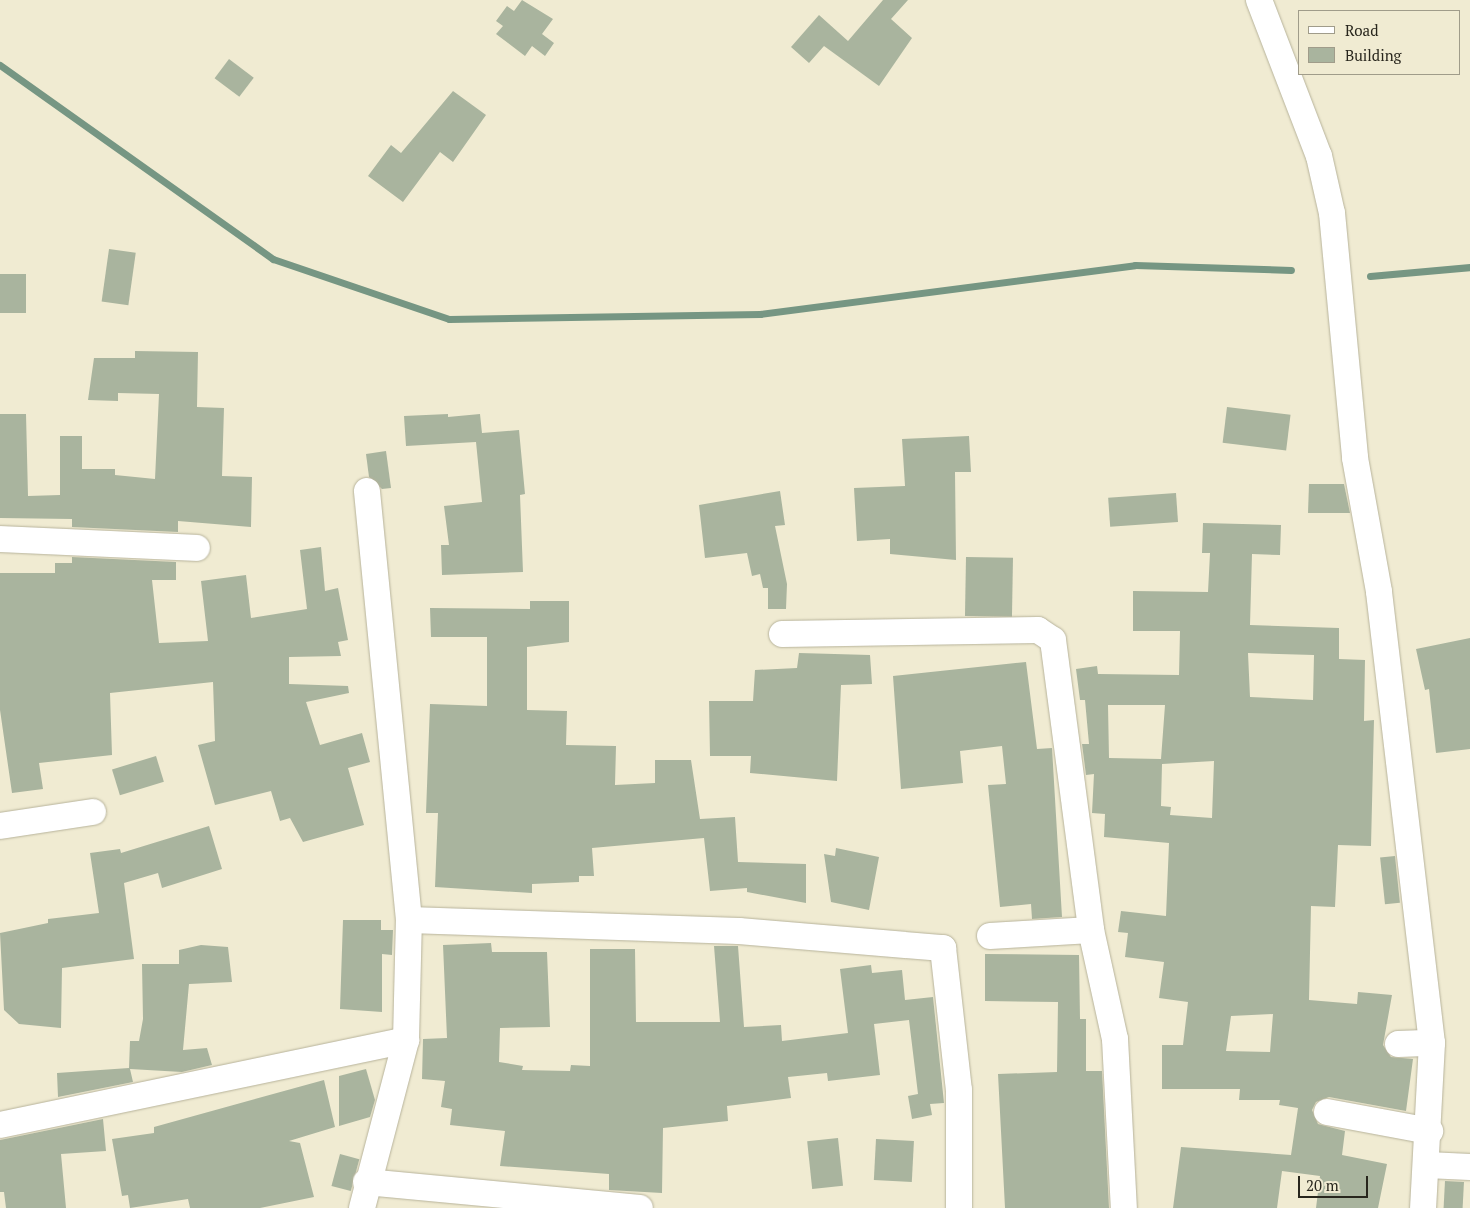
<!DOCTYPE html>
<html>
<head>
<meta charset="utf-8">
<style>
  body { margin:0 }
  #map { position:relative; width:1470px; height:1208px; overflow:hidden; background:#f0ebd2; font-family:"PT Serif",serif }
  div>[style] { position:absolute }
  .stream>* { height:7px; margin:-3.5px; padding:0 3.5px; transform-origin:3.5px; border-radius:3.5px; background:#769683 }
  .building>* { inset:0; background:#a9b49e; transform-origin:0 0 }
  .roads { filter:drop-shadow(0 0 1px #b7b39b) drop-shadow(0 0 1px #b7b39b) }
  .minor>* { height:26px; margin:-13px; padding:0 13px; transform-origin:13px; border-radius:13px; background:#fff }
  span { translate:-50% -50%; white-space:nowrap; text-align:center; line-height:1.15; -webkit-text-stroke:4px #f0ebd2; paint-order:stroke }
  .legend { position:absolute; left:1298px; top:10px; width:162px; height:65px; box-sizing:border-box; background:#f0ebd2; border:1px solid #a09c8a; margin:0; padding:6px 9px; list-style:none; font-size:15px; color:#28261d }
  .legend li { display:flex; align-items:center; gap:10px; height:25px }
  .legend b { width:25px; border:1px solid #a09c8a }
  .scale { position:absolute; left:1298px; top:1176px; width:70px; height:22px; box-sizing:border-box; border:2px solid #28261d; border-top:0; padding-left:6px; font-size:15px; line-height:18px; white-space:nowrap; color:#28261d; -webkit-text-stroke:4px #f0ebd2; paint-order:stroke }
</style>
</head>
<body>
<div id="map">
  <div class="stream">
    <i style="left:0;top:65px;width:335px;rotate:35.4deg"></i>
    <i style="left:273px;top:259px;width:186px;rotate:18.8deg"></i>
    <i style="left:449px;top:319px;width:311px;rotate:-0.9deg"></i>
    <i style="left:760px;top:314px;width:378px;rotate:-7.4deg"></i>
    <i style="left:1135px;top:265px;width:156px;rotate:1.8deg"></i>
    <i style="left:1370px;top:276px;width:100px;rotate:-5.1deg"></i>
  </div>
  <div class="building">
    <i style="clip-path:polygon(522px 0,553px 19px,542px 34px,554px 43px,545px 56px,532px 46px,525px 56px,496px 34px,503px 26px,496px 21px,507px 6px,514px 11px)"></i>
    <i style="clip-path:polygon(883px 0,908px 0,891px 19px,912px 38px,879px 86px,824px 46px,809px 63px,791px 47px,819px 15px,848px 41px)"></i>
    <i style="left:229px;top:59px;width:31px;height:24px;rotate:37deg"></i>
    <i style="clip-path:polygon(453px 91px,486px 115px,453px 162px,440px 152px,403px 202px,368px 176px,391px 145px,401px 153px)"></i>
    <i style="left:109px;top:249px;width:27px;height:53px;rotate:8deg"></i>
    <i style="left:0;top:274px;width:26px;height:39px"></i>
    <i style="clip-path:polygon(135px 351px,198px 352px,197px 407px,224px 408px,222px 476px,252px 477px,251px 527px,178px 521px,178px 532px,72px 527px,72px 519px,0 518px,0 414px,26px 414px,28px 496px,60px 495px,60px 436px,82px 436px,82px 469px,115px 469px,115px 475px,155px 479px,159px 394px,118px 393px,118px 401px,88px 400px,94px 358px,135px 358px)"></i>
    <i style="left:1227px;top:407px;width:64px;height:36px;rotate:7deg"></i>
    <i style="clip-path:polygon(448px 414px,448px 417px,480px 414px,482px 433px,519px 430px,525px 494px,520px 495px,523px 572px,442px 575px,441px 545px,449px 545px,444px 506px,482px 502px,476px 442px,406px 446px,404px 416px)"></i>
    <i style="clip-path:polygon(969px 436px,971px 472px,955px 472px,956px 560px,890px 554px,890px 539px,857px 541px,854px 488px,905px 486px,902px 439px)"></i>
    <i style="clip-path:polygon(386px 451px,391px 488px,382px 489px,369px 477px,366px 454px)"></i>
    <i style="clip-path:polygon(1309px 484px,1344px 484px,1350px 513px,1308px 513px)"></i>
    <i style="clip-path:polygon(780px 491px,785px 525px,775px 526px,787px 584px,786px 609px,768px 609px,768px 588px,763px 588px,760px 574px,752px 576px,747px 553px,705px 558px,699px 505px)"></i>
    <i style="left:1176px;top:493px;width:29px;height:68px;rotate:86deg"></i>
    <i style="clip-path:polygon(evenodd,1203px 523px,1281px 525px,1280px 555px,1252px 554px,1250px 625px,1339px 628px,1339px 659px,1365px 660px,1364px 721px,1374px 720px,1371px 846px,1338px 845px,1335px 907px,1311px 906px,1309px 1000px,1357px 1004px,1358px 992px,1392px 995px,1383px 1045px,1391px 1057px,1413px 1059px,1406px 1111px,1329px 1097px,1316px 1102px,1312px 1110px,1318px 1124px,1345px 1131px,1342px 1155px,1387px 1164px,1378px 1208px,1316px 1208px,1320px 1176px,1282px 1171px,1277px 1208px,1173px 1208px,1181px 1147px,1291px 1155px,1298px 1108px,1279px 1105px,1280px 1100px,1239px 1100px,1240px 1089px,1162px 1089px,1162px 1045px,1183px 1045px,1188px 1002px,1159px 998px,1164px 962px,1125px 957px,1128px 933px,1118px 932px,1121px 911px,1166px 916px,1169px 843px,1104px 837px,1105px 814px,1092px 813px,1094px 774px,1086px 775px,1082px 744px,1089px 744px,1085px 700px,1080px 700px,1076px 669px,1097px 666px,1098px 674px,1179px 675px,1180px 631px,1133px 631px,1133px 591px,1208px 592px,1210px 553px,1202px 553px,1203px 523px,1248px 653px,1314px 655px,1313px 700px,1250px 697px,1248px 653px,1203px 523px,1108px 705px,1165px 705px,1161px 759px,1109px 758px,1108px 705px,1203px 523px,1214px 761px,1212px 818px,1170px 815px,1171px 807px,1161px 806px,1162px 764px,1214px 761px,1203px 523px,1273px 1014px,1270px 1052px,1226px 1051px,1231px 1016px,1273px 1014px)"></i>
    <i style="clip-path:polygon(321px 547px,325px 591px,338px 588px,348px 640px,338px 642px,341px 656px,289px 657px,289px 684px,348px 686px,349px 693px,306px 702px,320px 745px,362px 733px,370px 762px,348px 768px,364px 825px,303px 842px,290px 818px,280px 821px,271px 791px,215px 805px,198px 745px,215px 741px,213px 682px,110px 693px,112px 755px,39px 763px,43px 789px,12px 793px,0 710px,0 573px,55px 573px,55px 563px,72px 563px,72px 557px,176px 562px,176px 580px,152px 580px,159px 643px,208px 641px,201px 581px,246px 575px,251px 618px,307px 609px,300px 550px)"></i>
    <i style="left:966px;top:557px;width:47px;height:59px;rotate:1deg"></i>
    <i style="clip-path:polygon(530px 601px,569px 601px,569px 642px,527px 647px,527px 710px,567px 711px,566px 745px,616px 746px,615px 785px,655px 783px,655px 760px,691px 760px,700px 819px,735px 817px,738px 862px,806px 864px,806px 903px,747px 892px,747px 888px,710px 891px,704px 838px,592px 848px,594px 876px,579px 876px,579px 882px,532px 884px,532px 893px,435px 887px,438px 813px,426px 813px,430px 704px,487px 706px,487px 637px,431px 637px,430px 608px,530px 609px)"></i>
    <i style="clip-path:polygon(1470px 638px,1470px 749px,1436px 753px,1429px 689px,1425px 690px,1416px 649px)"></i>
    <i style="clip-path:polygon(799px 653px,870px 655px,872px 684px,841px 685px,837px 781px,750px 773px,751px 756px,710px 756px,709px 701px,753px 701px,755px 670px,797px 668px)"></i>
    <i style="clip-path:polygon(1026px 662px,1037px 749px,1052px 748px,1062px 917px,1032px 919px,1031px 904px,1000px 907px,988px 785px,1006px 784px,1002px 746px,960px 751px,963px 783px,901px 789px,893px 676px)"></i>
    <i style="left:156px;top:756px;width:27px;height:46px;rotate:73deg"></i>
    <i style="clip-path:polygon(209px 826px,222px 869px,162px 888px,158px 873px,124px 883px,134px 959px,62px 968px,61px 1028px,19px 1024px,4px 1010px,0 933px,48px 923px,48px 919px,99px 913px,90px 853px,120px 849px,121px 853px)"></i>
    <i style="clip-path:polygon(836px 848px,879px 857px,869px 910px,831px 902px,824px 854px,835px 856px)"></i>
    <i style="left:1395px;top:856px;width:47px;height:15px;rotate:84deg"></i>
    <i style="clip-path:polygon(343px 920px,381px 920px,381px 930px,393px 930px,392px 955px,382px 954px,382px 1012px,340px 1009px)"></i>
    <i style="clip-path:polygon(491px 943px,492px 952px,547px 952px,550px 1027px,500px 1028px,499px 1062px,523px 1066px,522px 1070px,570px 1071px,571px 1065px,590px 1066px,590px 949px,635px 949px,636px 1022px,720px 1022px,714px 946px,738px 946px,744px 1027px,781px 1025px,782px 1041px,848px 1033px,840px 969px,871px 965px,872px 973px,902px 970px,905px 1000px,933px 997px,944px 1103px,930px 1104px,932px 1115px,912px 1119px,908px 1096px,918px 1094px,909px 1020px,874px 1024px,880px 1075px,828px 1081px,827px 1073px,788px 1077px,791px 1098px,727px 1106px,728px 1121px,663px 1128px,662px 1193px,609px 1190px,609px 1174px,500px 1166px,505px 1131px,450px 1125px,452px 1109px,441px 1107px,445px 1081px,422px 1079px,423px 1039px,447px 1038px,443px 945px)"></i>
    <i style="clip-path:polygon(201px 945px,228px 947px,232px 982px,189px 984px,183px 1050px,207px 1048px,212px 1065px,182px 1072px,130px 1069px,133px 1082px,58px 1097px,57px 1073px,129px 1068px,130px 1041px,139px 1041px,143px 1019px,142px 964px,179px 964px,179px 950px)"></i>
    <i style="clip-path:polygon(985px 954px,1079px 955px,1080px 1019px,1086px 1019px,1086px 1071px,1102px 1071px,1109px 1208px,1005px 1208px,998px 1074px,1057px 1072px,1058px 1002px,985px 1001px)"></i>
    <i style="clip-path:polygon(366px 1069px,375px 1100px,370px 1117px,339px 1126px,339px 1076px)"></i>
    <i style="clip-path:polygon(324px 1080px,335px 1127px,289px 1141px,300px 1143px,314px 1197px,260px 1208px,190px 1208px,188px 1199px,130px 1208px,128px 1195px,122px 1196px,112px 1139px,154px 1133px,154px 1127px)"></i>
    <i style="clip-path:polygon(103px 1119px,106px 1151px,61px 1154px,66px 1208px,6px 1208px,4px 1192px,0 1192px,0 1140px)"></i>
    <i style="left:838px;top:1138px;width:48px;height:31px;rotate:84deg"></i>
    <i style="left:876px;top:1139px;width:38px;height:41px;rotate:3deg"></i>
    <i style="left:340px;top:1154px;width:20px;height:33px;rotate:15deg"></i>
    <i style="left:1445px;top:1181px;width:19px;height:27px;rotate:3deg"></i>
  </div>
  <div class="roads">
    <div class="minor">
      <i style="left:1259px;top:0;width:167px;rotate:69deg"></i>
      <i style="left:1319px;top:156px;width:58px;rotate:77.2deg"></i>
      <i style="left:1332px;top:213px;width:246px;rotate:84.6deg"></i>
      <i style="left:1355px;top:458px;width:136px;rotate:79.8deg"></i>
      <i style="left:1379px;top:592px;width:454px;rotate:83.3deg"></i>
      <i style="left:1432px;top:1043px;width:165px;rotate:93.1deg"></i>
      <i style="left:0;top:539px;width:197px;rotate:2.6deg"></i>
      <i style="left:782px;top:634px;width:256px;rotate:-0.9deg"></i>
      <i style="left:1038px;top:630px;width:18px;rotate:34deg"></i>
      <i style="left:1053px;top:640px;width:292px;rotate:82.5deg"></i>
      <i style="left:1091px;top:930px;width:112px;rotate:77.6deg"></i>
      <i style="left:1115px;top:1039px;width:169px;rotate:87deg"></i>
      <i style="left:0;top:826px;width:94px;rotate:-8.6deg"></i>
      <i style="left:409px;top:920px;width:330px;rotate:1.9deg"></i>
      <i style="left:739px;top:931px;width:205px;rotate:4.8deg"></i>
      <i style="left:943px;top:948px;width:143px;rotate:83.6deg"></i>
      <i style="left:959px;top:1090px;width:118px;rotate:90deg"></i>
      <i style="left:990px;top:936px;width:101px;rotate:-3.4deg"></i>
      <i style="left:1398px;top:1044px;width:34px;rotate:-2deg"></i>
      <i style="left:1327px;top:1112px;width:105px;rotate:10.5deg"></i>
      <i style="left:0;top:1125px;width:415px;rotate:-11.8deg"></i>
      <i style="left:1427px;top:1165px;width:43px;rotate:2.7deg"></i>
      <i style="left:366px;top:1182px;width:275px;rotate:5.4deg"></i>
      <i style="left:362px;top:1208px;width:174px;rotate:-75.3deg"></i>
      <i style="left:406px;top:1040px;width:120px;rotate:-88.6deg"></i>
      <i style="left:409px;top:920px;width:431px;rotate:-95.6deg"></i>
    </div>
  </div>
  <ul class="legend">
  <li><b style="height:6px;background:#fff"></b>Road</li>
  <li><b style="height:14px;background:#a9b49e"></b>Building</li>
  </ul>
  <div class="scale">20 m</div>
</div>
</body>
</html>
